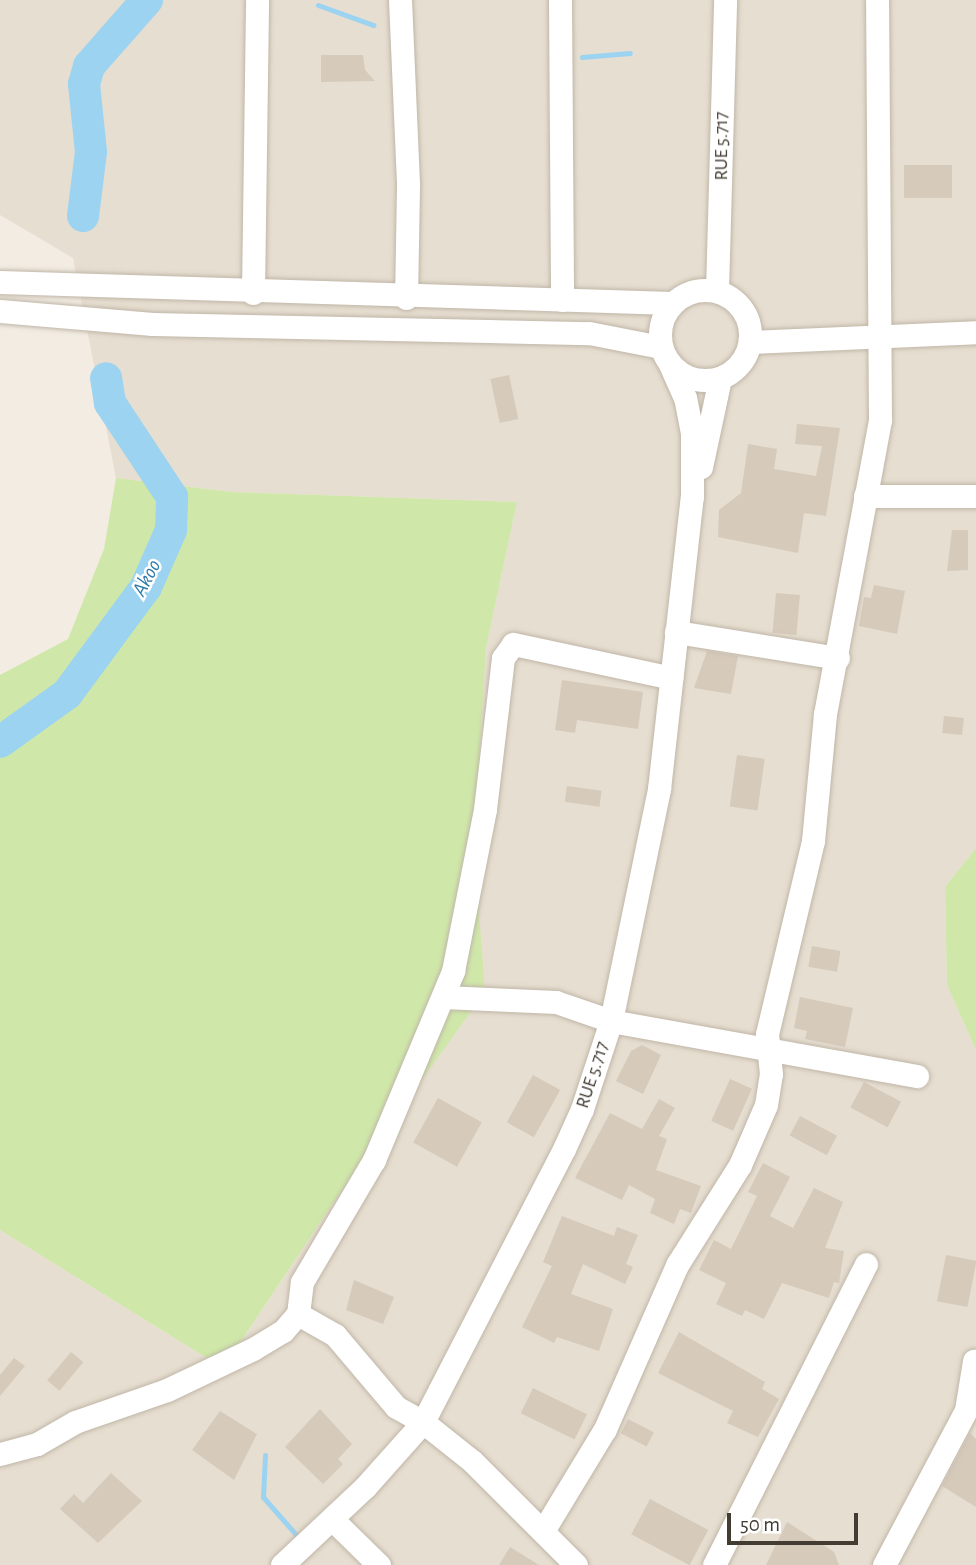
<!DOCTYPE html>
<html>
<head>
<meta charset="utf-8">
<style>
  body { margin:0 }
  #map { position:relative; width:976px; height:1565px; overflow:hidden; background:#f2ece2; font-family:"Alegreya Sans",sans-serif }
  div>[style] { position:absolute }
  .residential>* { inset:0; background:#e6ded0 }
  .green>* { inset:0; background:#cfe8a9 }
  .stream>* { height:5px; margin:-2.5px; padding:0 2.5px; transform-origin:2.5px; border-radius:2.5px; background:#9cd3f1 }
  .river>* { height:32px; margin:-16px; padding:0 16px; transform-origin:16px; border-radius:16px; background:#9cd3f1 }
  .building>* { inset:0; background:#d6cabb; transform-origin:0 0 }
  .roads { filter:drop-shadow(0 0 2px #c0b6a8) drop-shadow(0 0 2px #c0b6a8) }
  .minor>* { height:23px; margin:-11.5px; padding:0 11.5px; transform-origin:11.5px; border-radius:11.5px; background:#fff }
  .minor>.ring { margin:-11.5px; padding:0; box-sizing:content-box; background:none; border:23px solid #fff; border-radius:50% }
  span { translate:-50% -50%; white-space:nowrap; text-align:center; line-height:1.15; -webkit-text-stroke:5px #fff; paint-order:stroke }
  .street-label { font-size:19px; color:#433c33 }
  .water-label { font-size:21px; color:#297aa9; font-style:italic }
  .scale { position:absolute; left:727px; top:1513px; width:131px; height:32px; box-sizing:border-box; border:4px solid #433c33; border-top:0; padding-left:9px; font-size:21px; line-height:24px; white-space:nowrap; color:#433c33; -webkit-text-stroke:5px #fff; paint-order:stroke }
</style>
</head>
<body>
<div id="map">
  <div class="residential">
    <i style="clip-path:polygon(0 0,976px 0,976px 848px,945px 887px,947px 985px,976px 1050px,976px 1565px,0 1565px,0 1230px,223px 1368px,331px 1206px,474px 846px,486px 648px,517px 502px,232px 492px,116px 478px,73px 258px,0 215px)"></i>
  </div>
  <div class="green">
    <i style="clip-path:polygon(116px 478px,232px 492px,517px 502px,486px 648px,474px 846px,485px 992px,331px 1206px,223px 1368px,0 1230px,0 675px,68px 639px,104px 549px)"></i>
    <i style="clip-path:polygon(976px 848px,976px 1050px,947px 985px,945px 887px)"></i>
  </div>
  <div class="stream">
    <i style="left:318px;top:5px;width:59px;rotate:20deg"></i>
    <i style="left:582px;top:57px;width:48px;rotate:-4.8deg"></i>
    <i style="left:265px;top:1455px;width:42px;rotate:92.7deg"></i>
    <i style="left:263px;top:1497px;width:55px;rotate:48.7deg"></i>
  </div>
  <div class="river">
    <i style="left:83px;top:216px;width:64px;rotate:-82.9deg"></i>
    <i style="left:91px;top:152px;width:68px;rotate:-95.9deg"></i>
    <i style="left:84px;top:84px;width:19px;rotate:-74deg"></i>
    <i style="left:89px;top:66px;width:88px;rotate:-48.7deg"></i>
    <i style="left:0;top:742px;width:82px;rotate:-35.6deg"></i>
    <i style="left:67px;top:694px;width:133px;rotate:-53.6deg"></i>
    <i style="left:146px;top:587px;width:62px;rotate:-66.3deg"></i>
    <i style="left:171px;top:530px;width:33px;rotate:-88deg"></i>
    <i style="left:172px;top:497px;width:113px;rotate:-123.4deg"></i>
    <i style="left:110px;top:403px;width:25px;rotate:-99deg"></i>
  </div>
  <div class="building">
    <i style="clip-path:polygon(321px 55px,363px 55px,365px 70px,375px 81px,321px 82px)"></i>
    <i style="left:904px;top:165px;width:48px;height:33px"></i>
    <i style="left:509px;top:375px;width:45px;height:19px;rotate:78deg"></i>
    <i style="clip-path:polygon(797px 424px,840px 428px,826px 516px,804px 513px,798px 553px,718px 537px,719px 510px,741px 493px,748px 444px,777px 449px,774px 469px,816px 476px,822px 446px,795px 444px)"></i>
    <i style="clip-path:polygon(952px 530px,968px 530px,968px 570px,947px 571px)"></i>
    <i style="clip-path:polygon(874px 585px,905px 591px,897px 634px,859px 626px,864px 597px,871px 598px)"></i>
    <i style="left:776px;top:593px;width:24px;height:40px;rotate:5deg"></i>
    <i style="clip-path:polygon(707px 651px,738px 656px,731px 694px,694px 688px)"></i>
    <i style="clip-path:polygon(562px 680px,643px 692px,638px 729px,577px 720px,575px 733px,555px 730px)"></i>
    <i style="left:944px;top:716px;width:20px;height:17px;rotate:6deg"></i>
    <i style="left:737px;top:755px;width:28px;height:52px;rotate:8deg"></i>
    <i style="left:567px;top:786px;width:35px;height:16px;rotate:8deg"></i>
    <i style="left:812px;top:946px;width:29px;height:21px;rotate:10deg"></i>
    <i style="clip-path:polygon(800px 997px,853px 1008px,845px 1047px,805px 1039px,807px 1031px,794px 1028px)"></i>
    <i style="clip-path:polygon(642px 1045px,661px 1055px,643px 1094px,616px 1081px,631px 1051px)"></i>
    <i style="left:533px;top:1075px;width:31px;height:54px;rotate:29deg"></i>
    <i style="left:730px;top:1079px;width:24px;height:46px;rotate:24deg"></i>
    <i style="left:864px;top:1082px;width:42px;height:29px;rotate:28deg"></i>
    <i style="left:438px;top:1098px;width:50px;height:51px;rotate:29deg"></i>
    <i style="clip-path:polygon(659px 1099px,675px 1108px,659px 1136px,667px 1139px,656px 1170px,701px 1186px,691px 1213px,680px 1209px,674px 1224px,650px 1213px,655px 1199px,629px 1185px,622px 1200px,575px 1178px,610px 1113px,642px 1129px)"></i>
    <i style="left:800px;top:1116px;width:42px;height:22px;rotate:28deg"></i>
    <i style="clip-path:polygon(763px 1163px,790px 1177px,770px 1216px,793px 1228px,814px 1188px,843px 1202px,825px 1248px,844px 1251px,839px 1283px,834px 1282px,829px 1298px,782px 1283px,764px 1319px,745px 1310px,742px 1316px,716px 1304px,726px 1283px,699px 1270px,714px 1240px,731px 1249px,757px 1196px,748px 1192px)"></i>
    <i style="clip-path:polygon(562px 1216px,614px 1236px,617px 1227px,638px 1235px,626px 1264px,633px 1267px,625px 1284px,583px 1264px,571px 1294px,613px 1309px,599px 1351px,557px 1337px,554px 1343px,522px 1327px,552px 1266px,543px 1262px)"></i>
    <i style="left:946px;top:1255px;width:31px;height:47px;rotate:11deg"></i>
    <i style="clip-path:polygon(354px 1280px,394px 1297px,383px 1324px,346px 1310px)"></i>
    <i style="clip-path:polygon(679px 1332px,765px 1382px,762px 1389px,779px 1399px,758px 1437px,727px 1423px,733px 1411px,658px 1373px)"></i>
    <i style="left:71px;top:1352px;width:16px;height:37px;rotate:40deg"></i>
    <i style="clip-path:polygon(14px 1358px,25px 1366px,0 1396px,0 1375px)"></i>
    <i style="left:533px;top:1388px;width:60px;height:28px;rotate:26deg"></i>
    <i style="clip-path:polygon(320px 1409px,352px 1444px,338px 1459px,343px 1464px,323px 1484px,285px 1447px)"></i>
    <i style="clip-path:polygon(220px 1411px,257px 1434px,234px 1480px,192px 1450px)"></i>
    <i style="left:628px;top:1419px;width:29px;height:16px;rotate:27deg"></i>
    <i style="clip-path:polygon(970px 1433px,976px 1439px,976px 1507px,942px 1486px)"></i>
    <i style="clip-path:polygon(111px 1473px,142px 1501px,98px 1543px,60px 1509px,74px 1494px,83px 1503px)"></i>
    <i style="left:650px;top:1499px;width:66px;height:40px;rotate:28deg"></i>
    <i style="clip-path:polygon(787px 1522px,834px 1552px,839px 1565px,766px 1565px)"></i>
    <i style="clip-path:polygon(510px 1547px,539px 1565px,499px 1565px)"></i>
  </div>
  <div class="roads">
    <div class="minor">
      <i style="left:400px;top:0;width:186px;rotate:87.5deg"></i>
      <i style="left:408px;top:186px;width:112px;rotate:91deg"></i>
      <i style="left:560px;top:0;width:300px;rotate:89.6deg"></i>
      <i style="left:0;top:282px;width:672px;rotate:1.79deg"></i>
      <i class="ring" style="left:660px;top:290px;width:67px;height:67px"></i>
      <i style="left:717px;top:291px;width:291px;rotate:-88.4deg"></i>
      <i style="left:253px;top:293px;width:293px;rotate:-89.2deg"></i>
      <i style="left:0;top:311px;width:153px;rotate:4.9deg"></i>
      <i style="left:152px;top:324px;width:437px;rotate:1.2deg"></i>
      <i style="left:589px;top:333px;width:73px;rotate:11deg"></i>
      <i style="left:750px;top:342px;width:226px;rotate:-2.5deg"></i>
      <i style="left:701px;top:467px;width:91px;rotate:-77.9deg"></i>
      <i style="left:865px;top:496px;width:111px"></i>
      <i style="left:676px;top:632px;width:164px;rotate:9.1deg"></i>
      <i style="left:443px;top:997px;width:113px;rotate:2.5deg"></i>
      <i style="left:556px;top:1002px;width:58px;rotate:19.1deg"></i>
      <i style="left:611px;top:1021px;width:311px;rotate:10.2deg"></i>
      <i style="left:298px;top:1314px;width:43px;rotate:29.6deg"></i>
      <i style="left:335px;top:1335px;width:94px;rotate:49.7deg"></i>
      <i style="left:396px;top:1407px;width:31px;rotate:29deg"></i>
      <i style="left:423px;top:1422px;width:63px;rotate:38.5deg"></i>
      <i style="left:472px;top:1461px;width:147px;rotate:45deg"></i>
      <i style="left:0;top:1454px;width:38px;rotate:-15deg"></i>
      <i style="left:37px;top:1444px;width:44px;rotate:-30.1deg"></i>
      <i style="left:75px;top:1422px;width:97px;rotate:-19.2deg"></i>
      <i style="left:167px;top:1390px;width:95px;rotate:-25.5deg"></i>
      <i style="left:253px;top:1349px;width:35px;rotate:-31deg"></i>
      <i style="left:283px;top:1331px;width:23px;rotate:-49deg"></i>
      <i style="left:298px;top:1314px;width:32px;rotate:-83deg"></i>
      <i style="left:302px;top:1282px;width:142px;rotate:-59.5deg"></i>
      <i style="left:374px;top:1160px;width:205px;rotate:-67.3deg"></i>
      <i style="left:453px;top:971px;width:165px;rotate:-78.8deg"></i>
      <i style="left:485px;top:809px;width:152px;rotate:-83.2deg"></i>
      <i style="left:503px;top:658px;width:17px;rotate:-54deg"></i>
      <i style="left:513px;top:644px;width:162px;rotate:12.1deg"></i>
      <i style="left:332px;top:1519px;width:66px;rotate:44.4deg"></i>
      <i style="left:543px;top:1531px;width:119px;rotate:-58.7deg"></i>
      <i style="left:605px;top:1429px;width:179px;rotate:-66.3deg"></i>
      <i style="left:677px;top:1265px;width:118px;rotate:-57.8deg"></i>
      <i style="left:740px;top:1165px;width:65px;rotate:-66.6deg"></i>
      <i style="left:766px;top:1105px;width:31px;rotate:-81deg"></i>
      <i style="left:771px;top:1074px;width:40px;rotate:-95.7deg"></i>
      <i style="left:767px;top:1034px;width:198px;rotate:-76.6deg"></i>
      <i style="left:813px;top:841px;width:128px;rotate:-84.6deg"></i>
      <i style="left:825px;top:714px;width:299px;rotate:-79.4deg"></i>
      <i style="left:880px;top:420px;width:420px;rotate:-90.4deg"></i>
      <i style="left:282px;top:1565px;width:114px;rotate:-43.2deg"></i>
      <i style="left:365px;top:1487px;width:87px;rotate:-48.3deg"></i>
      <i style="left:423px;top:1422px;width:307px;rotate:-62.7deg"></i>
      <i style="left:564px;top:1149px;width:44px;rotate:-65.8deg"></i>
      <i style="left:582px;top:1109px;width:93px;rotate:-71.8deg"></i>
      <i style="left:611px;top:1021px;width:237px;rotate:-78.3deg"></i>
      <i style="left:659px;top:789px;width:294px;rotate:-83.6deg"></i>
      <i style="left:692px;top:497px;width:64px;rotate:-90deg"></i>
      <i style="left:692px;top:433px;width:36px;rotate:-101deg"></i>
      <i style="left:685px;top:398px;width:39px;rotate:-114deg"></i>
      <i style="left:714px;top:1565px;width:337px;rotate:-63.2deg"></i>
      <i style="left:884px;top:1565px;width:175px;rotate:-62.1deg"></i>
      <i style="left:966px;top:1410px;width:50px;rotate:-80.7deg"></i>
    </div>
  </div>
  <div class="street-label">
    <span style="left:722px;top:146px;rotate:-90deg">RUE 5.717</span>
    <span style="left:593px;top:1075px;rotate:-72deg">RUE 5.717</span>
  </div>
  <div class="water-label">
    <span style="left:147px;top:578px;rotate:-62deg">Akoo</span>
  </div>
  <div class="scale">50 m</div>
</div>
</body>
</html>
